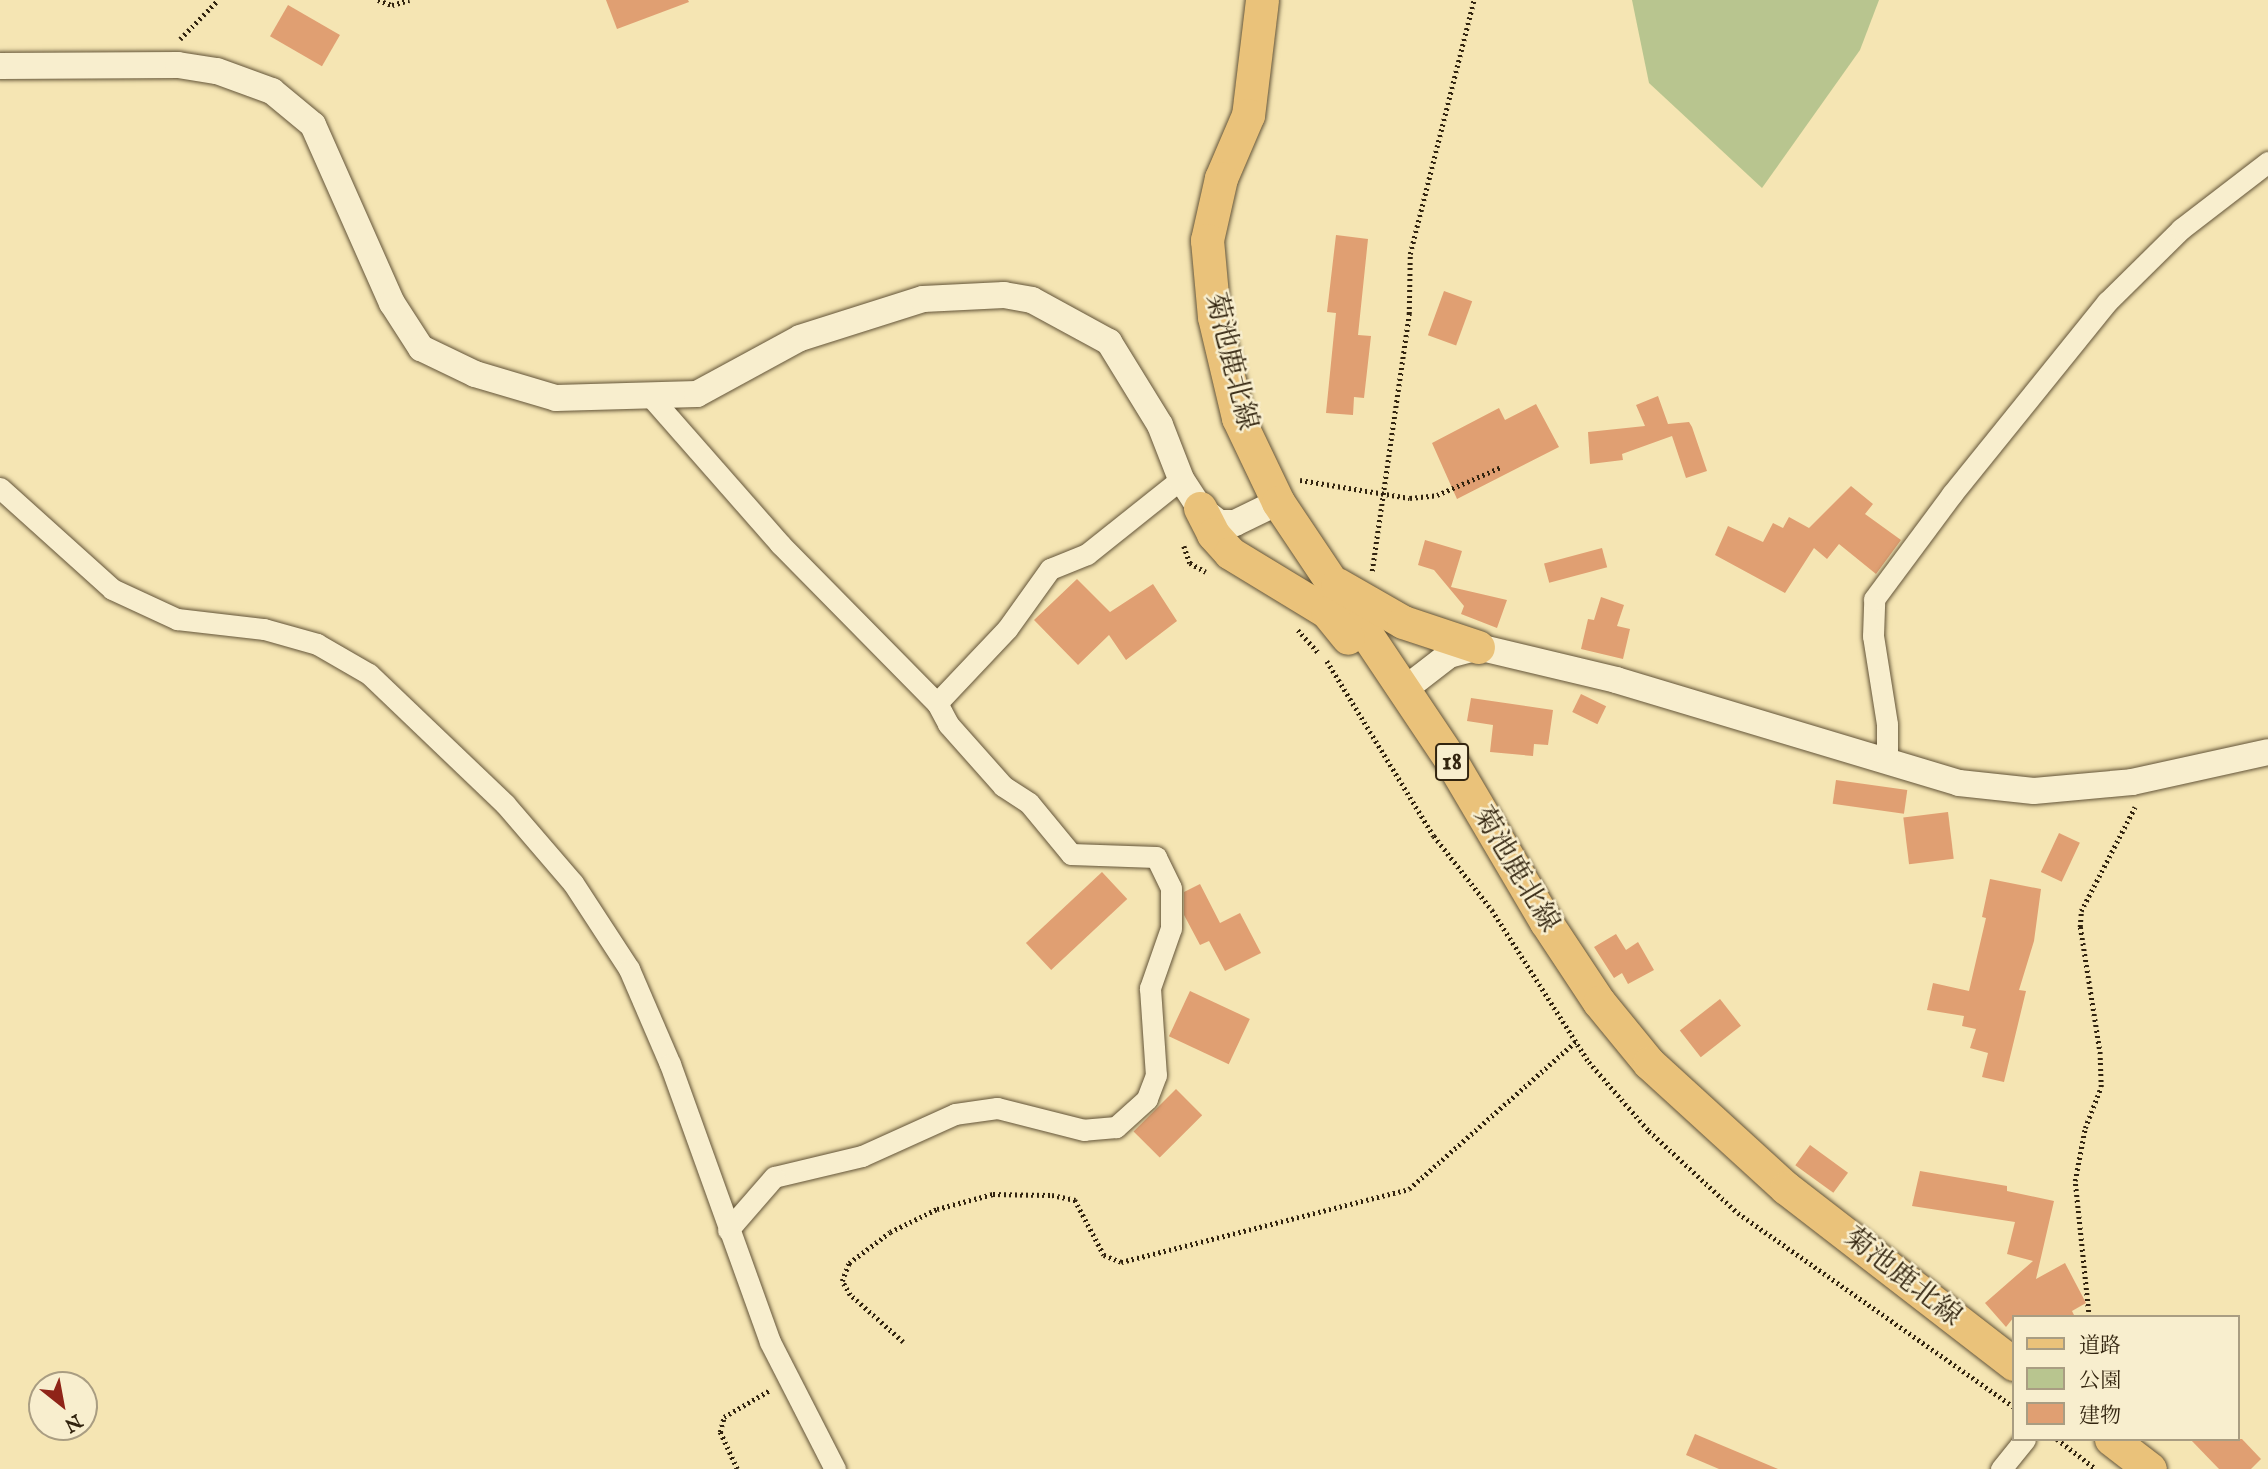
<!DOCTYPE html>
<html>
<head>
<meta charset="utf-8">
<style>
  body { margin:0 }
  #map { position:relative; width:2268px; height:1469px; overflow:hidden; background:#f5e5b3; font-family:"IM FELL English","Noto Serif JP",serif }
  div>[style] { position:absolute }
  .green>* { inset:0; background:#b8c58f }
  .building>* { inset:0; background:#e09f72; transform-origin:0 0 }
  .path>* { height:4.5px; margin-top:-2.25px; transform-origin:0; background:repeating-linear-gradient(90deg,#32240f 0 2px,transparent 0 5.5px) }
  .roads { filter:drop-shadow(0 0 2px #635438) drop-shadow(0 0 2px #635438) }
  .minor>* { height:21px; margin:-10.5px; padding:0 10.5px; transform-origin:10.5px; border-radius:10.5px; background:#f8eece }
  .tertiary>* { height:26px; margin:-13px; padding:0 13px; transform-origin:13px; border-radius:13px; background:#f8eece }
  .primary>* { height:33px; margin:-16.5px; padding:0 16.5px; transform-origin:16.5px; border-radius:16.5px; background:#eac27a }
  span { translate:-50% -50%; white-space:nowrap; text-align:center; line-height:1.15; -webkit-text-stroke:5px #f8eece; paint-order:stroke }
  .shield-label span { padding:2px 5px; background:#f8eece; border:2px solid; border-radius:5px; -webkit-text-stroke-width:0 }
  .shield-label { font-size:26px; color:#32240f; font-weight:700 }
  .street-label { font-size:28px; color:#32240f }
  .legend { position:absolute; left:2012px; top:1315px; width:228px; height:126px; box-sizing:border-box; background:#f8eece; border:2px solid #a99d82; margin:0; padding:9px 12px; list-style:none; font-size:21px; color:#32240f }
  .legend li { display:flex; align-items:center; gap:14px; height:35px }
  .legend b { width:35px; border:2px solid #a99d82 }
  .north { position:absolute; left:28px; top:1371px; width:70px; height:70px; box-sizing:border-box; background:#f8eece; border:2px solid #a99d82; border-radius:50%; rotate:149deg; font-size:19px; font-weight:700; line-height:28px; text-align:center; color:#32240f }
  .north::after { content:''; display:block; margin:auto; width:24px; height:32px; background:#8f2418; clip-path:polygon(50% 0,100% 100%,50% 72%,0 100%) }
</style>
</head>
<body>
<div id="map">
  <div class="green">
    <i style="clip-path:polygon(1632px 0,1879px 0,1860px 50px,1762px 188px,1649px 83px)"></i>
  </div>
  <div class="building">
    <i style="clip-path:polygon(606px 0,688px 0,689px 2px,617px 29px)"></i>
    <i style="left:288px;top:5px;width:60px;height:36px;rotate:30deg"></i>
    <i style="clip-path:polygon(1336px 235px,1368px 239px,1358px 335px,1371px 336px,1364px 398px,1354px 397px,1353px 415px,1326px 413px,1336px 313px,1327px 312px)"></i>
    <i style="left:1444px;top:291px;width:30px;height:47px;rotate:20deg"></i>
    <i style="clip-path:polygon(1658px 396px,1668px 424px,1689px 422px,1692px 427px,1707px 471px,1686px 478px,1672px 436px,1622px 454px,1623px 460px,1590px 464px,1588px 432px,1645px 426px,1636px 405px)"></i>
    <i style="clip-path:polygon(1536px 404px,1559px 447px,1457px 499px,1432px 443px,1499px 408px,1505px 420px)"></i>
    <i style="clip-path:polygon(1851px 486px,1873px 504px,1865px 514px,1901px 540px,1876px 574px,1839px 544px,1827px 559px,1814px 548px,1785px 593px,1715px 555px,1728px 526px,1763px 542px,1773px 523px,1783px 528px,1789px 517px,1809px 528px)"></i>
    <i style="clip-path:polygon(1425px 540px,1462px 551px,1451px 587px,1507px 600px,1497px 628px,1461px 614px,1464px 606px,1434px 570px,1418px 565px)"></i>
    <i style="left:1602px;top:548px;width:20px;height:60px;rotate:75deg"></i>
    <i style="clip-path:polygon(1077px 579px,1110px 612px,1153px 584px,1177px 621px,1126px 660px,1109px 635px,1078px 665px,1034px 620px)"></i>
    <i style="clip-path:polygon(1601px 597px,1624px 605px,1617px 626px,1630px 629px,1623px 659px,1581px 649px,1588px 619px,1594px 620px)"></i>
    <i style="left:1581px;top:694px;width:28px;height:20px;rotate:26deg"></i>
    <i style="clip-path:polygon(1471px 698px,1553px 710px,1548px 745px,1534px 744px,1533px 756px,1490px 752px,1493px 725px,1467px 721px)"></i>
    <i style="left:1836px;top:780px;width:72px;height:24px;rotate:8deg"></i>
    <i style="left:1948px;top:812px;width:47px;height:45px;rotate:83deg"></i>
    <i style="left:2059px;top:833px;width:23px;height:43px;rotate:25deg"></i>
    <i style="left:1102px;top:872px;width:37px;height:104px;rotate:47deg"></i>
    <i style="clip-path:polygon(1990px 879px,2041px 889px,2034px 941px,2019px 990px,2026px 991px,2004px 1082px,1982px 1077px,1988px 1053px,1970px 1048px,1976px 1029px,1962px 1026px,1964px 1016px,1927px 1010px,1933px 983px,1969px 991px,1986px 918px,1982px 917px)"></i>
    <i style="clip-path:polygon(1200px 884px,1220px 923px,1240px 913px,1261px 953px,1225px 971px,1209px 941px,1200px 945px,1184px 915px,1184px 892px)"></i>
    <i style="clip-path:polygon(1616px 934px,1626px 950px,1638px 942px,1654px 970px,1628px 984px,1622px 973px,1614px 978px,1594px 947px)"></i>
    <i style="left:1190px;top:991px;width:66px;height:50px;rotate:25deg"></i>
    <i style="left:1720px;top:999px;width:34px;height:51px;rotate:52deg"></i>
    <i style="left:1176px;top:1089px;width:37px;height:60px;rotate:45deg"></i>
    <i style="left:1810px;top:1145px;width:47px;height:25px;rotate:36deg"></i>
    <i style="clip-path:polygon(1920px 1171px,2007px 1186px,2007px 1191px,2054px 1201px,2036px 1279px,2065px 1263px,2086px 1303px,2072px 1311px,2075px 1317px,2014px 1317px,2006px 1327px,1985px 1303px,2033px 1261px,2007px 1254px,2015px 1222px,1912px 1206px)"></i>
    <i style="clip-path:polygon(1695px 1434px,1778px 1469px,1719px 1469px,1686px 1455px)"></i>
    <i style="clip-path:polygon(2190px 1439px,2242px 1439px,2261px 1459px,2251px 1469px,2219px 1469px)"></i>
  </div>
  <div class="path">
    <i style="left:378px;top:0;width:15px;rotate:20deg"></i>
    <i style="left:392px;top:5px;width:18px;rotate:-16deg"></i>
    <i style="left:180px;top:39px;width:54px;rotate:-45.7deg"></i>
    <i style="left:1300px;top:480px;width:111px;rotate:9.3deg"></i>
    <i style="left:1410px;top:498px;width:27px;rotate:-6deg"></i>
    <i style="left:1437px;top:495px;width:70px;rotate:-23.6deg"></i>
    <i style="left:1184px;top:546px;width:18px;rotate:71deg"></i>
    <i style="left:1190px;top:563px;width:18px;rotate:29deg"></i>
    <i style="left:1372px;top:571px;width:260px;rotate:-81.8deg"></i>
    <i style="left:1409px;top:314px;width:60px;rotate:-89deg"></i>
    <i style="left:1410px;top:254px;width:262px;rotate:-75.9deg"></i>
    <i style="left:1298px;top:630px;width:30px;rotate:48deg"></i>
    <i style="left:1327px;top:661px;width:205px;rotate:58.6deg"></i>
    <i style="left:1434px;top:836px;width:94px;rotate:51.9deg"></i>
    <i style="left:1492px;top:910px;width:180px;rotate:57.5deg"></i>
    <i style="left:1589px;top:1062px;width:91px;rotate:49deg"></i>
    <i style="left:1649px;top:1131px;width:121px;rotate:42.7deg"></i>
    <i style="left:1738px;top:1213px;width:337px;rotate:35.1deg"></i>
    <i style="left:2089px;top:1317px;width:137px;rotate:-95.9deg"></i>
    <i style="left:2075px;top:1181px;width:54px;rotate:-79.3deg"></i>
    <i style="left:2085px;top:1128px;width:44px;rotate:-68.7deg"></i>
    <i style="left:2101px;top:1087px;width:33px;rotate:-92deg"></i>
    <i style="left:2100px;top:1054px;width:129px;rotate:-98.9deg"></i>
    <i style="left:2080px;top:927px;width:16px;rotate:-86deg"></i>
    <i style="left:2081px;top:911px;width:117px;rotate:-62.6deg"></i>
    <i style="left:903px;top:1342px;width:71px;rotate:-138.4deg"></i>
    <i style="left:850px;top:1295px;width:16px;rotate:-120deg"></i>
    <i style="left:842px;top:1281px;width:19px;rotate:-69deg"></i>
    <i style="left:849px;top:1263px;width:51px;rotate:-37.1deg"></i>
    <i style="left:890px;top:1232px;width:52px;rotate:-26.1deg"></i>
    <i style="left:937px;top:1209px;width:58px;rotate:-15deg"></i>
    <i style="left:993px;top:1194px;width:59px;rotate:1deg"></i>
    <i style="left:1052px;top:1195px;width:24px;rotate:12deg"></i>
    <i style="left:1075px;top:1200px;width:62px;rotate:62.2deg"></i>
    <i style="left:1104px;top:1255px;width:18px;rotate:22deg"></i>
    <i style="left:1121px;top:1262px;width:297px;rotate:-14.2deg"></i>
    <i style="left:1409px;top:1189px;width:223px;rotate:-41.5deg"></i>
    <i style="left:2057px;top:1439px;width:49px;rotate:37.6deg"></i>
    <i style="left:737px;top:1469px;width:41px;rotate:-114.7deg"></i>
    <i style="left:720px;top:1432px;width:16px;rotate:-75deg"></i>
    <i style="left:724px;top:1417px;width:53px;rotate:-30.4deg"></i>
  </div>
  <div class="roads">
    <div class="minor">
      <i style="left:651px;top:397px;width:196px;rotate:48.7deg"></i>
      <i style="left:780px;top:544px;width:223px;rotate:45.4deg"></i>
      <i style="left:937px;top:703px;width:24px;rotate:62deg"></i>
      <i style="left:948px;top:724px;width:83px;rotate:48.4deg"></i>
      <i style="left:1003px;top:786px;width:31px;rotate:33deg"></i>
      <i style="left:1029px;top:803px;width:66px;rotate:50.5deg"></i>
      <i style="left:1071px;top:854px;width:85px;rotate:2deg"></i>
      <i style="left:1156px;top:857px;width:34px;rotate:64deg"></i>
      <i style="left:1171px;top:888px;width:40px;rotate:90deg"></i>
      <i style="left:1171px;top:928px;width:64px;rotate:109.3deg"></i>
      <i style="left:1150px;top:988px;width:87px;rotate:86.1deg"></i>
      <i style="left:1156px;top:1075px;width:26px;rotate:111deg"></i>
      <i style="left:1147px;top:1099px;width:42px;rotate:137.9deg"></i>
      <i style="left:1116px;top:1127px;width:32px;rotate:175deg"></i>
      <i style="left:1084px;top:1130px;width:90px;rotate:-165.8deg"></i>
      <i style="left:997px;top:1108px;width:42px;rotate:171.9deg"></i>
      <i style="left:955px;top:1114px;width:102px;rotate:155.7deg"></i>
      <i style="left:862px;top:1156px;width:90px;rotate:166.6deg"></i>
      <i style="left:774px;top:1177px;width:70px;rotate:131deg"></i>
      <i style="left:0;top:488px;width:151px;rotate:42deg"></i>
      <i style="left:112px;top:589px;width:72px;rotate:24.8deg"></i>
      <i style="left:177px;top:619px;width:88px;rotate:6.6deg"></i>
      <i style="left:264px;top:629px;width:55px;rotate:15.8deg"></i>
      <i style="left:317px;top:644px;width:60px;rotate:30deg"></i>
      <i style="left:369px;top:674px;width:188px;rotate:43.7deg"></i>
      <i style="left:505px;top:804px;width:104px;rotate:49.3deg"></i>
      <i style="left:573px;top:883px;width:103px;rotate:56.9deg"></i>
      <i style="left:629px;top:969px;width:103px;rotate:66.7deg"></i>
      <i style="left:670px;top:1064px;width:295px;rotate:70.2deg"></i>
      <i style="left:770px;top:1342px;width:143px;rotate:62.9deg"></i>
      <i style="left:937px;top:703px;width:102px;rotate:-46.6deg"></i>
      <i style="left:1007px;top:629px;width:74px;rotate:-54.4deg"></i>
      <i style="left:1050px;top:569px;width:40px;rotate:-22deg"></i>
      <i style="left:1087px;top:554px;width:120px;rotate:-38.6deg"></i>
      <i style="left:1887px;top:762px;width:38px;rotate:-90deg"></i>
      <i style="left:1887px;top:724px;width:89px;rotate:-99deg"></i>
      <i style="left:1873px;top:636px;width:37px;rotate:-88deg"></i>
      <i style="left:1874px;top:599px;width:131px;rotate:-53.4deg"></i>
      <i style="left:1952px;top:494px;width:247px;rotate:-51.1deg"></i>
      <i style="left:2107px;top:302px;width:104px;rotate:-44.6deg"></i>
      <i style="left:2181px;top:229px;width:110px;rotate:-37.6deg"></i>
      <i style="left:2001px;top:1469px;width:38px;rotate:-51deg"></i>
    </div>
    <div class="tertiary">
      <i style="left:0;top:66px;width:178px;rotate:-0.3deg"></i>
      <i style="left:178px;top:65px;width:39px;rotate:9deg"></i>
      <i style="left:217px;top:71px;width:59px;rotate:20deg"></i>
      <i style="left:272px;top:91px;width:53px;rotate:39.7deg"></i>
      <i style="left:313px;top:125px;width:195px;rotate:66.1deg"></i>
      <i style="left:392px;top:303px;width:54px;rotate:57.2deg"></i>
      <i style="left:421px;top:348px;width:60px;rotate:25.7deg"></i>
      <i style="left:475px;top:374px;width:84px;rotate:16.5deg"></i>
      <i style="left:556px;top:398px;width:141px;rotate:-1.6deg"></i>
      <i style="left:697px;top:394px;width:117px;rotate:-28.5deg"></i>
      <i style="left:800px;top:338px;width:129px;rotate:-17.6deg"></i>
      <i style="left:923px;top:299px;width:81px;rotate:-2.8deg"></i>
      <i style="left:1004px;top:295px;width:28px;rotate:10deg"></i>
      <i style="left:1032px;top:300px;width:88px;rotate:28.6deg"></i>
      <i style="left:1109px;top:342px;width:97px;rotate:58.4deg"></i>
      <i style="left:1160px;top:425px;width:58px;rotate:68.7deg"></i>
      <i style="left:1181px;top:479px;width:35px;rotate:57deg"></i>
      <i style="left:1200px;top:508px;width:24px;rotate:38deg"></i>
      <i style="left:1219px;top:523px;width:16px"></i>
      <i style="left:1235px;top:523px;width:48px;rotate:-26deg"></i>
      <i style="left:1405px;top:689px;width:56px;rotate:-37.7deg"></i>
      <i style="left:1449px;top:655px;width:30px;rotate:-15deg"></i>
      <i style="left:1478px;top:647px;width:142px;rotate:13.4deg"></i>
      <i style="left:1616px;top:680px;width:358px;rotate:16.7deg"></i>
      <i style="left:1959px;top:783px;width:75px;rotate:6.1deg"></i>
      <i style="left:2034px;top:791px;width:98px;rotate:-5.2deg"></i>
      <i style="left:2132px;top:782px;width:139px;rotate:-12.4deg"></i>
    </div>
    <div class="primary">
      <i style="left:1262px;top:0;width:116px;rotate:96.9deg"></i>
      <i style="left:1248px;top:115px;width:69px;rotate:113.2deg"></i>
      <i style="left:1221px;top:178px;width:64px;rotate:102.7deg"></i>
      <i style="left:1207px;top:240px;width:77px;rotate:84.8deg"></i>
      <i style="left:1214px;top:317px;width:104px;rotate:76.6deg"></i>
      <i style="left:1238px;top:418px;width:93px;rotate:64.5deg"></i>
      <i style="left:1278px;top:502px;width:309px;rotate:56.2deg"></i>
      <i style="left:1450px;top:759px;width:189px;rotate:59.5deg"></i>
      <i style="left:1546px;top:922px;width:96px;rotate:56.5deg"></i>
      <i style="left:1599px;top:1002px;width:79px;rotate:50.7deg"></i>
      <i style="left:1649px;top:1063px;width:185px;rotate:42.4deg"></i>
      <i style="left:1786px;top:1188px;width:288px;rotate:37.7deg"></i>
      <i style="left:1200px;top:508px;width:29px;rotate:63deg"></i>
      <i style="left:1213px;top:534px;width:25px;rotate:48deg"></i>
      <i style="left:1230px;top:553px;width:114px;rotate:31.3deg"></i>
      <i style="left:1327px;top:612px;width:33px;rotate:51deg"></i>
      <i style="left:1337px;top:584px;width:76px;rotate:29.9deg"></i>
      <i style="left:1403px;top:622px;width:79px;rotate:18.4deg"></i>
      <i style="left:2111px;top:1439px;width:49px;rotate:37.6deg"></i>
    </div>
  </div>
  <div class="shield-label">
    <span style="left:1452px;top:762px">18</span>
  </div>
  <div class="street-label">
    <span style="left:1230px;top:362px;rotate:76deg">菊池鹿北線</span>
    <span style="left:1515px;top:870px;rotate:59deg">菊池鹿北線</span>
    <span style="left:1902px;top:1278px;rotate:38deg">菊池鹿北線</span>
  </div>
  <ul class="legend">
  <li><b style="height:9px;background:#eac27a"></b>道路</li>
  <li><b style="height:19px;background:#b8c58f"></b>公園</li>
  <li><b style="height:19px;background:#e09f72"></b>建物</li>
  </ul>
  <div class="north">N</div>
</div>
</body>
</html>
